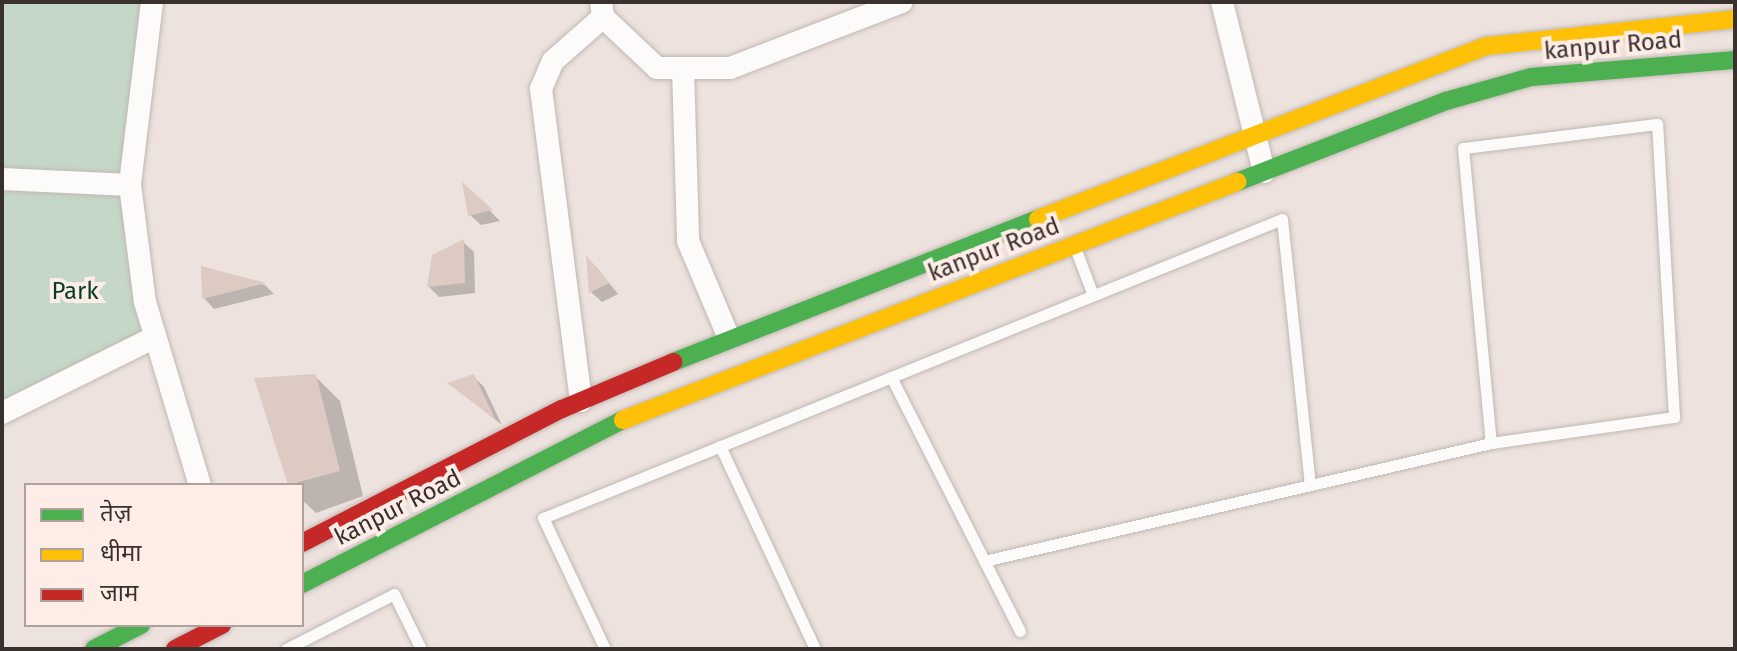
<!DOCTYPE html>
<html>
<head>
<meta charset="utf-8">
<style>
  body { margin:0 }
  #map { position:relative; width:1737px; height:651px; overflow:hidden; background:#ede2dd; font-family:"Fira Sans","Noto Sans Devanagari",sans-serif }
  div>[style] { position:absolute }
  .green>* { inset:0; background:#c5d8c8 }
  .shadow>* { inset:0; background:#0003 }
  .building>* { inset:0; background:#dccac3 }
  .roads { filter:drop-shadow(0 0 2px #c0b8b4) drop-shadow(0 0 2px #c0b8b4) }
  .lane>* { height:11px; margin:-5.5px; padding:0 5.5px; transform-origin:5.5px; border-radius:5.5px; background:#fcfbfa }
  .street>* { height:22px; margin:-11px; padding:0 11px; transform-origin:11px; border-radius:11px; background:#fcfbfa }
  .fast>* { height:18px; margin:-9px; padding:0 9px; transform-origin:9px; border-radius:9px; background:#4caf50 }
  .slow>* { height:18px; margin:-9px; padding:0 9px; transform-origin:9px; border-radius:9px; background:#ffc107 }
  .jam>* { height:18px; margin:-9px; padding:0 9px; transform-origin:9px; border-radius:9px; background:#c62828 }
  span { translate:-50% -50%; white-space:nowrap; text-align:center; line-height:1.15; -webkit-text-stroke:8px #feede6; paint-order:stroke }
  .street-label { font-size:24px; color:#39312e }
  .park-label { font-size:24px; color:#013e25 }
  .frame { position:absolute; inset:0; border:4px solid #39312e; pointer-events:none }
  .legend { position:absolute; left:24px; top:483px; width:280px; height:144px; box-sizing:border-box; background:#feede6; border:2px solid #afa29c; margin:0; padding:10px 14px; list-style:none; font-size:24px; color:#39312e }
  .legend li { display:flex; align-items:center; gap:16px; height:40px }
  .legend b { width:40px; border:2px solid #afa29c }
</style>
</head>
<body>
<div id="map">
  <div class="green">
    <i style="clip-path:polygon(2px 2px,152px 2px,130px 185px,155px 337px,2px 413px)"></i>
  </div>
  <div class="shadow">
    <i style="clip-path:polygon(465px 188px,491px 212px,500px 221px,481px 225px,470px 215px)"></i>
    <i style="clip-path:polygon(463px 242px,474px 252px,475px 293px,439px 297px,429px 287px)"></i>
    <i style="clip-path:polygon(589px 260px,597px 268px,618px 294px,602px 302px,591px 292px)"></i>
    <i style="clip-path:polygon(203px 268px,265px 285px,274px 294px,214px 309px,204px 298px)"></i>
    <i style="clip-path:polygon(315px 376px,340px 401px,363px 496px,316px 513px,302px 500px,302px 485px,290px 485px,257px 379px)"></i>
    <i style="clip-path:polygon(473px 376px,484px 387px,502px 425px,451px 384px)"></i>
  </div>
  <div class="building">
    <i style="clip-path:polygon(462px 182px,493px 210px,468px 216px)"></i>
    <i style="clip-path:polygon(464px 239px,465px 283px,427px 287px,432px 255px)"></i>
    <i style="clip-path:polygon(586px 255px,609px 283px,589px 293px)"></i>
    <i style="clip-path:polygon(201px 266px,266px 283px,202px 299px)"></i>
    <i style="clip-path:polygon(316px 374px,340px 471px,288px 485px,254px 378px)"></i>
    <i style="clip-path:polygon(474px 374px,495px 419px,447px 383px)"></i>
  </div>
  <div class="roads">
    <div class="lane">
      <i style="left:1074px;top:245px;width:53px;rotate:69.2deg"></i>
      <i style="left:891px;top:377px;width:285px;rotate:63.1deg"></i>
      <i style="left:720px;top:446px;width:224px;rotate:64.9deg"></i>
      <i style="left:984px;top:561px;width:521px;rotate:-13.1deg"></i>
      <i style="left:1491px;top:443px;width:185px;rotate:-8.1deg"></i>
      <i style="left:1674px;top:417px;width:293px;rotate:-93.3deg"></i>
      <i style="left:1657px;top:124px;width:195px;rotate:172.9deg"></i>
      <i style="left:1463px;top:148px;width:296px;rotate:84.6deg"></i>
      <i style="left:286px;top:649px;width:121px;rotate:-27deg"></i>
      <i style="left:394px;top:594px;width:61px;rotate:63.9deg"></i>
      <i style="left:605px;top:649px;width:145px;rotate:-115.3deg"></i>
      <i style="left:543px;top:518px;width:797px;rotate:-22.03deg"></i>
      <i style="left:1282px;top:219px;width:267px;rotate:84deg"></i>
    </div>
    <div class="street">
      <i style="left:152px;top:2px;width:184px;rotate:96.9deg"></i>
      <i style="left:130px;top:185px;width:118px;rotate:82.7deg"></i>
      <i style="left:145px;top:302px;width:191px;rotate:73.3deg"></i>
      <i style="left:601px;top:2px;width:15px;rotate:82deg"></i>
      <i style="left:603px;top:17px;width:74px;rotate:43.4deg"></i>
      <i style="left:657px;top:68px;width:73px"></i>
      <i style="left:730px;top:68px;width:184px;rotate:-21deg"></i>
      <i style="left:1222px;top:2px;width:175px;rotate:76.1deg"></i>
      <i style="left:683px;top:68px;width:173px;rotate:88.3deg"></i>
      <i style="left:688px;top:241px;width:105px;rotate:67.1deg"></i>
      <i style="left:2px;top:179px;width:128px;rotate:2.7deg"></i>
      <i style="left:581px;top:401px;width:315px;rotate:-97.3deg"></i>
      <i style="left:541px;top:89px;width:30px;rotate:-67deg"></i>
      <i style="left:553px;top:61px;width:67px;rotate:-41.3deg"></i>
      <i style="left:2px;top:413px;width:171px;rotate:-26.4deg"></i>
    </div>
    <div class="fast">
      <i style="left:1237px;top:182px;width:224px;rotate:-21.2deg"></i>
      <i style="left:1446px;top:101px;width:88px;rotate:-15.8deg"></i>
      <i style="left:1531px;top:77px;width:205px;rotate:-4.8deg"></i>
      <i style="left:673px;top:362px;width:392px;rotate:-21.4deg"></i>
      <i style="left:302px;top:584px;width:360px;rotate:-27.1deg"></i>
      <i style="left:94px;top:649px;width:53px;rotate:-27.1deg"></i>
    </div>
    <div class="slow">
      <i style="left:1038px;top:219px;width:481px;rotate:-21.1deg"></i>
      <i style="left:1487px;top:46px;width:249px;rotate:-6.2deg"></i>
      <i style="left:623px;top:420px;width:659px;rotate:-21.19deg"></i>
    </div>
    <div class="jam">
      <i style="left:302px;top:543px;width:292px;rotate:-27.3deg"></i>
      <i style="left:562px;top:409px;width:121px;rotate:-22.9deg"></i>
      <i style="left:175px;top:649px;width:53px;rotate:-27.1deg"></i>
    </div>
  </div>
  <div class="street-label">
    <span style="left:1613px;top:46px;rotate:-5deg">kanpur Road</span>
    <span style="left:994px;top:250px;rotate:-21deg">kanpur Road</span>
    <span style="left:398px;top:508px;rotate:-27deg">kanpur Road</span>
  </div>
  <div class="park-label">
    <span style="left:75px;top:292px">Park</span>
  </div>
  <div class="frame"></div>
  <ul class="legend">
  <li><b style="height:10px;background:#4caf50"></b>तेज़</li>
  <li><b style="height:10px;background:#ffc107"></b>धीमा</li>
  <li><b style="height:10px;background:#c62828"></b>जाम</li>
  </ul>
</div>
</body>
</html>
